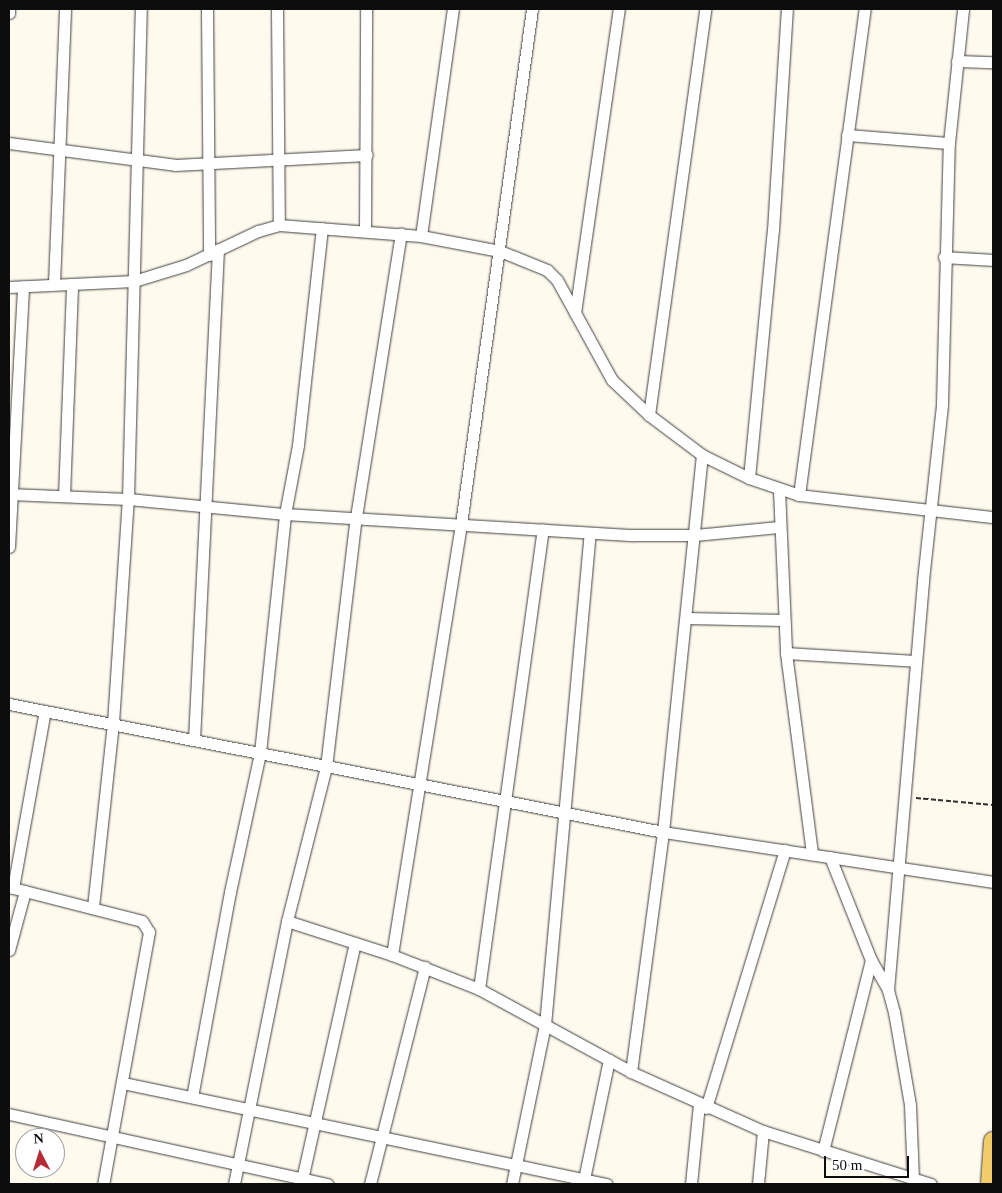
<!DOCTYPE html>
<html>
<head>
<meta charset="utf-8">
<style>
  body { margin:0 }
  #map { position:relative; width:1002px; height:1193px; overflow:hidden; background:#fefaed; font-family:"Times New Roman",serif }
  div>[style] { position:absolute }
  .path>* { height:2px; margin-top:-1px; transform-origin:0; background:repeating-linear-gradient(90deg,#2f2f2f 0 5px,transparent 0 7.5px) }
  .roads { filter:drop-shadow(0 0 1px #404040) drop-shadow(0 0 1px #404040) }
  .minor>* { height:11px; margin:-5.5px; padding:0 5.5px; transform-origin:5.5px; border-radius:5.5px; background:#fff }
  .primary>* { height:18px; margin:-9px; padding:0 9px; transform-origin:9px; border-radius:9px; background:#f2cc69 }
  span { translate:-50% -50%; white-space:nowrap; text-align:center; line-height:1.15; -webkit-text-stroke:5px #fff; paint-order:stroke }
  .frame { position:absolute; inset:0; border:10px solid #0d0d0d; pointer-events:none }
  .north { position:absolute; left:15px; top:1128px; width:50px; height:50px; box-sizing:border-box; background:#fff; border:1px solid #9e9e9e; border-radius:50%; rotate:355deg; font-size:14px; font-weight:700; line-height:20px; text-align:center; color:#0d0d0d }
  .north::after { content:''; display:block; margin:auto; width:18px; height:22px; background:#b62b37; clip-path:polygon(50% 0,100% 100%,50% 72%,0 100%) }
  .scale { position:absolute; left:824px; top:1156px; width:85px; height:22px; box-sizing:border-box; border:2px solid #0d0d0d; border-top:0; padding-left:6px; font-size:15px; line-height:18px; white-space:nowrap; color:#0d0d0d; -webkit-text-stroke:4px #fff; paint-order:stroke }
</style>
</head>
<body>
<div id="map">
  <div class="path">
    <i style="left:916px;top:798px;width:77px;rotate:5.2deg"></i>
  </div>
  <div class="roads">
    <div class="minor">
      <i style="left:207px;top:9px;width:246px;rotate:89.5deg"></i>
      <i style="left:277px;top:9px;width:216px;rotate:89.5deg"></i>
      <i style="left:9px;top:13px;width:4px;rotate:-90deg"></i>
      <i style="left:957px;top:61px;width:36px;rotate:2deg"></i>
      <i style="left:847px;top:135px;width:102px;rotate:4.5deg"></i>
      <i style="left:9px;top:143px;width:167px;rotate:7.5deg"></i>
      <i style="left:175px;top:165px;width:192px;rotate:-3deg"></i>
      <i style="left:365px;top:231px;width:222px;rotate:-89.7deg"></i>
      <i style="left:421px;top:236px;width:229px;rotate:-82deg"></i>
      <i style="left:944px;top:257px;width:49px;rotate:3.5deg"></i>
      <i style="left:54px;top:284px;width:275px;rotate:-87.7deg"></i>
      <i style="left:9px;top:287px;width:125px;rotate:-2.7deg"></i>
      <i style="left:134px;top:281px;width:54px;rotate:-17.1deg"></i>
      <i style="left:186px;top:265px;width:80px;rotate:-25.3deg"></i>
      <i style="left:258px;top:231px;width:22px;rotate:-16deg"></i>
      <i style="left:279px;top:225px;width:142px;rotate:4.4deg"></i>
      <i style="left:421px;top:236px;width:80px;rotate:10.8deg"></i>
      <i style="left:500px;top:251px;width:51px;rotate:22deg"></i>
      <i style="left:547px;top:270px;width:14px;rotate:45deg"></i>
      <i style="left:557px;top:280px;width:114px;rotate:61.2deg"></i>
      <i style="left:612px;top:380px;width:51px;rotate:43.4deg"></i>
      <i style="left:649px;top:415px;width:66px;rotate:37deg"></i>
      <i style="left:702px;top:455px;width:52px;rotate:26.1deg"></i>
      <i style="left:749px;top:478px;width:53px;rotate:18.8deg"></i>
      <i style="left:799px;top:495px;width:195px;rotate:6.5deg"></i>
      <i style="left:575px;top:313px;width:307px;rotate:-81.8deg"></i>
      <i style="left:649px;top:415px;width:410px;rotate:-82.1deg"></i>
      <i style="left:749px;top:478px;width:249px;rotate:-84.5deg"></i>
      <i style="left:773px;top:230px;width:221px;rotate:-86.4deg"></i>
      <i style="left:779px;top:490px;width:163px;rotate:87.5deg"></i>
      <i style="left:786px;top:653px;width:203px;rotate:82.6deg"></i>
      <i style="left:9px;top:494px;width:119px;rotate:2.4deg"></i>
      <i style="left:128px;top:499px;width:158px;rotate:5.5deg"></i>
      <i style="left:285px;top:514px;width:349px;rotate:3.5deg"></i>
      <i style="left:633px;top:535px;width:62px"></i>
      <i style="left:695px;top:535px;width:84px;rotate:-5.4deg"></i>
      <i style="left:799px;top:495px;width:490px;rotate:-82.3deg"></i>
      <i style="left:64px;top:496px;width:212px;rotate:-87.8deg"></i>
      <i style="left:9px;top:547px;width:261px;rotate:-86.9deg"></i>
      <i style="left:686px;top:618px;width:98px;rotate:1.2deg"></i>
      <i style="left:786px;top:653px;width:129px;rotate:3.5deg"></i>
      <i style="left:9px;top:704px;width:666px;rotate:11.07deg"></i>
      <i style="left:663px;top:832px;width:334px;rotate:8.6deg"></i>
      <i style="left:194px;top:740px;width:491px;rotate:-87.2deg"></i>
      <i style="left:830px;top:857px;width:111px;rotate:68.3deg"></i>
      <i style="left:871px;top:960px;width:34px;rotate:60deg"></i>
      <i style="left:888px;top:990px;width:23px;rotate:75deg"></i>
      <i style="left:894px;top:1012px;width:94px;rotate:80.2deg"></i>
      <i style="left:910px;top:1105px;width:74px;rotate:87.7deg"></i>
      <i style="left:9px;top:887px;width:137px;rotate:14.3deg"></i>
      <i style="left:142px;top:921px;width:13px;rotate:58deg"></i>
      <i style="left:149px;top:932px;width:256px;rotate:100.3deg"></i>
      <i style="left:13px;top:888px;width:180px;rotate:-79.8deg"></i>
      <i style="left:93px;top:907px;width:185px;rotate:-83.8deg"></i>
      <i style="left:113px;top:723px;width:225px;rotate:-86.2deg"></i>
      <i style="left:128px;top:499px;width:490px;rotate:-88.5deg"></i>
      <i style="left:287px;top:921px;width:110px;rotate:17.9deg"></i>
      <i style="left:392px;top:955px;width:93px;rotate:21.3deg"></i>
      <i style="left:479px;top:989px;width:173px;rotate:28.6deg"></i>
      <i style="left:631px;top:1072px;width:145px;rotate:24.1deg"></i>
      <i style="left:763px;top:1131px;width:176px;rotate:17.5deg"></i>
      <i style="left:9px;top:950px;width:61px;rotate:-74.8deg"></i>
      <i style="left:392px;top:955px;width:436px;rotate:-80.9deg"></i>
      <i style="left:461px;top:524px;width:520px;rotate:-82.15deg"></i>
      <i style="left:479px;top:989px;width:464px;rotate:-82.1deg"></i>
      <i style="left:888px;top:990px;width:411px;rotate:-85.1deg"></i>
      <i style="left:923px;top:580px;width:177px;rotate:-83.8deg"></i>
      <i style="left:942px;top:404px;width:261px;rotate:-88.5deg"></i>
      <i style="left:949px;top:143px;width:135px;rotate:-84deg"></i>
      <i style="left:631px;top:1072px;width:242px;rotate:-82.4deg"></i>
      <i style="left:663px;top:832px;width:379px;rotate:-84.1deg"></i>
      <i style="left:123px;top:1083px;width:494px;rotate:11.8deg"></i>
      <i style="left:192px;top:1097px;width:208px;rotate:-79.5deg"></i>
      <i style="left:230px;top:892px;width:142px;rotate:-77.8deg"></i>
      <i style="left:260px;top:753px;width:240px;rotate:-84deg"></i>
      <i style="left:285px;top:514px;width:70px;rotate:-79.3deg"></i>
      <i style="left:298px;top:445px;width:218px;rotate:-83.7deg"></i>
      <i style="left:706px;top:1108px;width:270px;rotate:-73deg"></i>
      <i style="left:9px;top:1114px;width:326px;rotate:12.4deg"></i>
      <i style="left:823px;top:1151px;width:197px;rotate:-75.9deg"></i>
      <i style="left:234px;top:1184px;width:268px;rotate:-78.6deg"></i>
      <i style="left:287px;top:921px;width:159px;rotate:-75.8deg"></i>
      <i style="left:326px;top:767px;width:252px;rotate:-83.2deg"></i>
      <i style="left:356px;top:517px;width:287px;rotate:-81deg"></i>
      <i style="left:301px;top:1184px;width:247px;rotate:-77.4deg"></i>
      <i style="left:370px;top:1184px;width:224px;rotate:-75.8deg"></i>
      <i style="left:512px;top:1184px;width:162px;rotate:-78.3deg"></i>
      <i style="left:545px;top:1025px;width:494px;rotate:-84.8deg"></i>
      <i style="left:583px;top:1184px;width:127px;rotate:-78.2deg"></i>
      <i style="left:691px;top:1184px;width:80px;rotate:-84.3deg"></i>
      <i style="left:758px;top:1184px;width:53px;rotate:-84.6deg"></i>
    </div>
    <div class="primary">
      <i style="left:990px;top:1184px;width:43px;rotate:-86deg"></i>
    </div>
  </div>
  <div class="frame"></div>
  <div class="north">N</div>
  <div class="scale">50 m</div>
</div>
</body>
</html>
